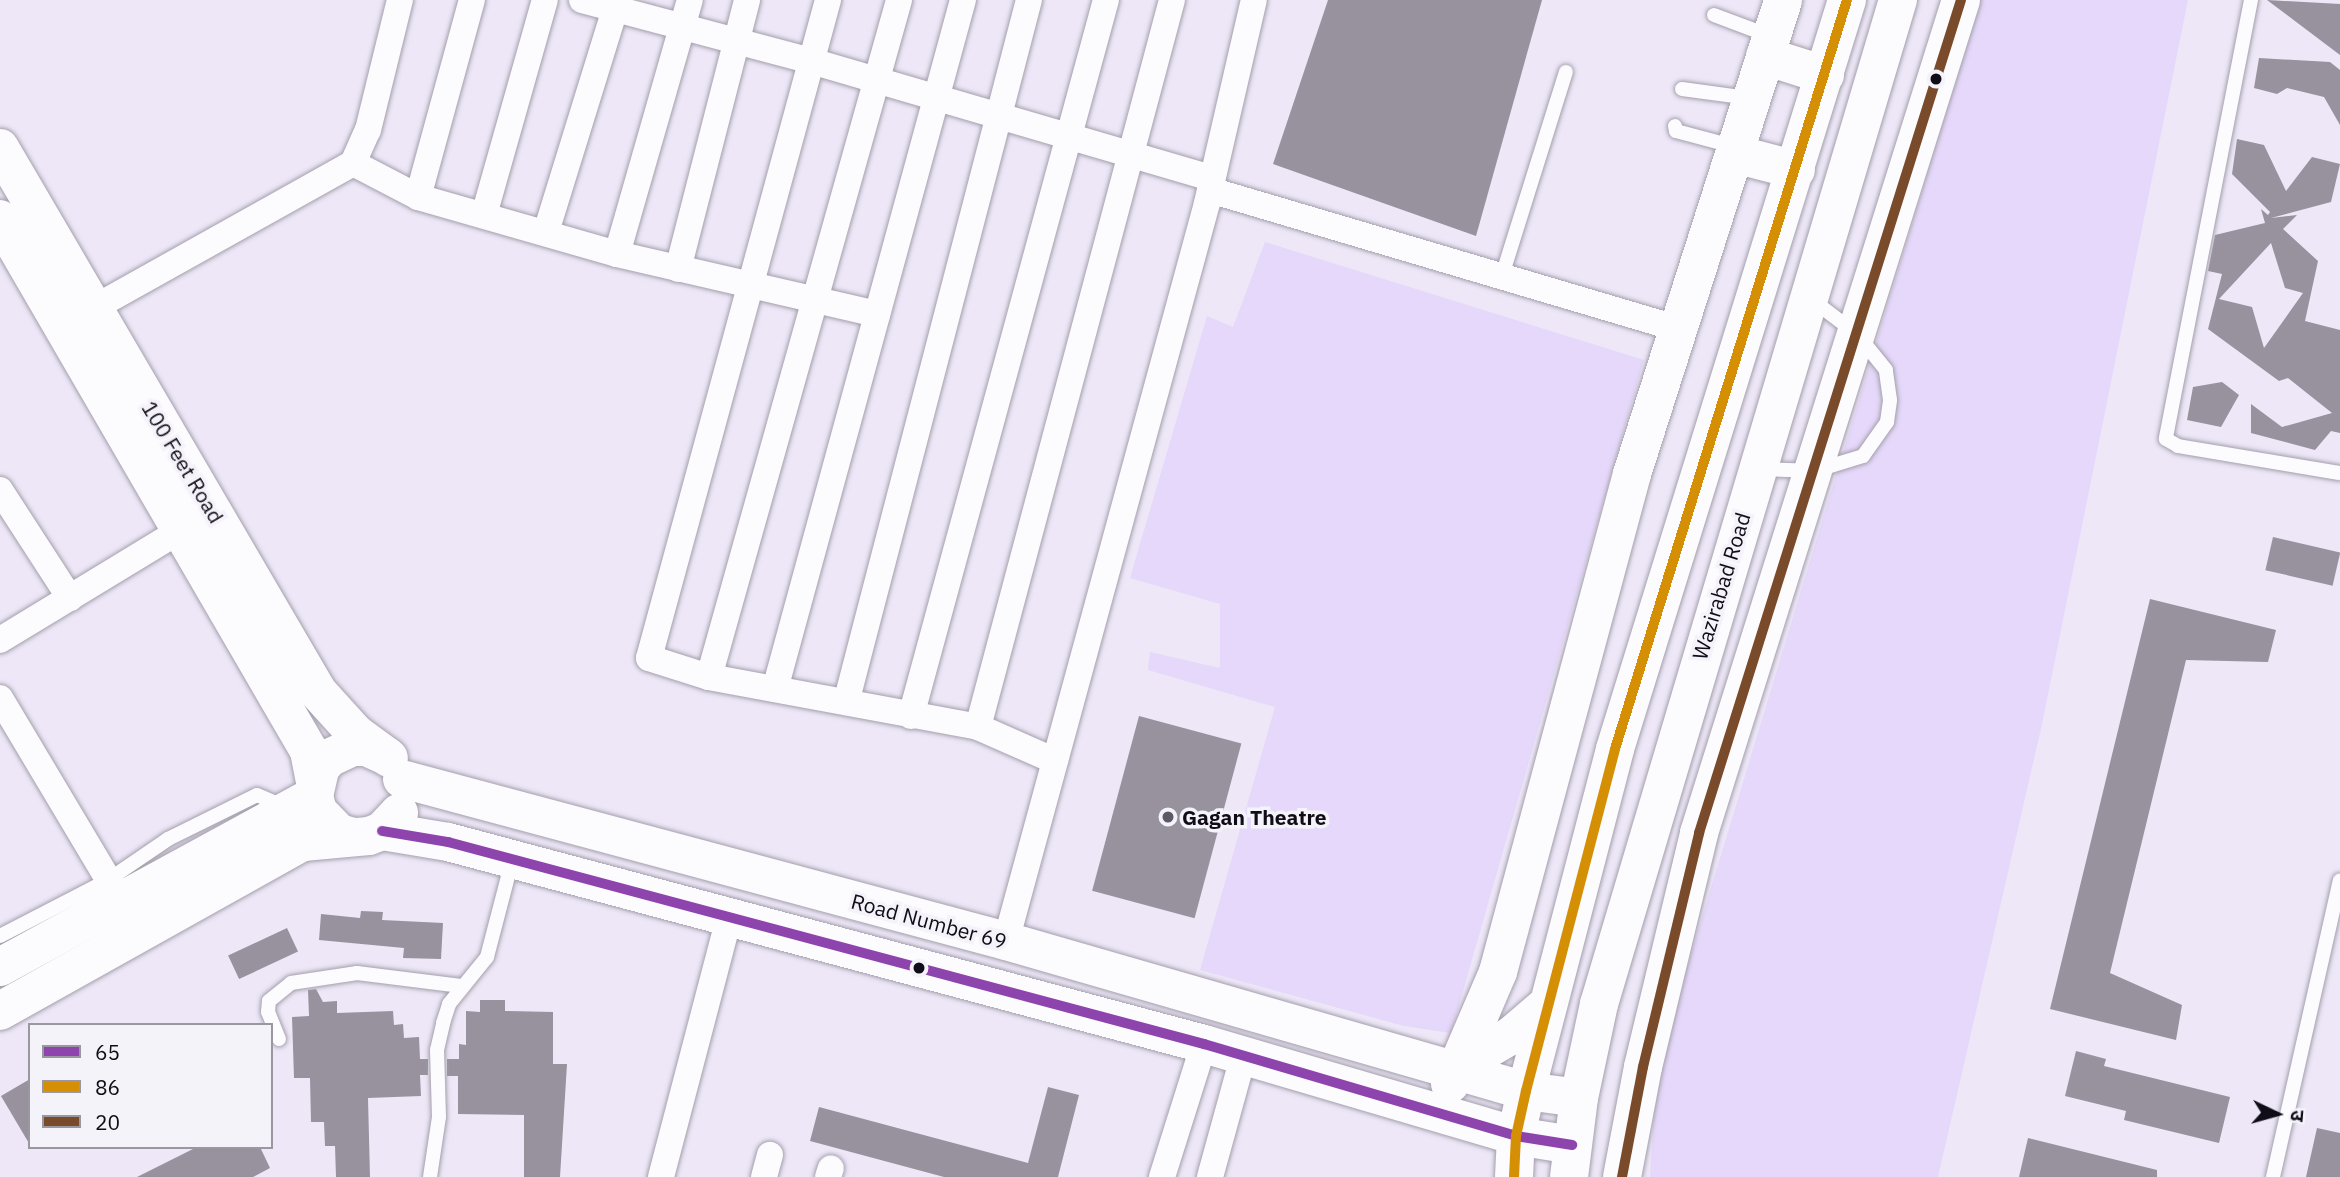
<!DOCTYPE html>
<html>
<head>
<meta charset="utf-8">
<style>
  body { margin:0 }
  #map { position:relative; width:2340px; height:1177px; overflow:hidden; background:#ede7f7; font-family:"IBM Plex Sans","Noto Sans Devanagari",sans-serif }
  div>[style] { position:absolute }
  .green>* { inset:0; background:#e5d8fa }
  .building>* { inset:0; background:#97929e; transform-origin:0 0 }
  .roads { filter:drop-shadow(0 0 2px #a49fac) drop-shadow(0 0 2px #a49fac) }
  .lane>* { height:14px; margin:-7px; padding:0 7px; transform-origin:7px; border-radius:7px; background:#fcfbfe }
  .street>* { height:26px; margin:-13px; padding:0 13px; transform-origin:13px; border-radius:13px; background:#fcfbfe }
  .secondary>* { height:38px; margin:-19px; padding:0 19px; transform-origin:19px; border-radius:19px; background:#fcfbfe }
  .primary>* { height:38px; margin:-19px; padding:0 19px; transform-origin:19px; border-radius:19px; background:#fcfbfe }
  .highway>* { height:38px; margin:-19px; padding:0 19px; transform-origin:19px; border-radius:19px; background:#fcfbfe }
  .bus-1>* { height:10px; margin:-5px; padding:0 5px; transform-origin:5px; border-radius:5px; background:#8e44ad }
  .bus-2>* { height:10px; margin:-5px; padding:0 5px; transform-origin:5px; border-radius:5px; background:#d48f04 }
  .bus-3>* { height:10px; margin:-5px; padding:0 5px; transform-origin:5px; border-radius:5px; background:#7a4b2a }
  .dots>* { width:19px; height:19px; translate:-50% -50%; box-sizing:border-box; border:4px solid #f5f3fa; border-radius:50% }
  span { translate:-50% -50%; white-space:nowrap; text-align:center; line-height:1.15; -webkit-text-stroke:7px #f5f3fa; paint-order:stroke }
  .street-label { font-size:21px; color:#110d18 }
  .poi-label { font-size:21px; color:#110d18; font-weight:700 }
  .left { translate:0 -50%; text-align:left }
  .legend { position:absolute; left:28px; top:1023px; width:245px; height:126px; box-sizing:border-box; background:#f5f3fa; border:2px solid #9a97a0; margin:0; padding:9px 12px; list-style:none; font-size:21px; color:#110d18 }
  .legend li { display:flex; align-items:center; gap:14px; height:35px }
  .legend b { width:35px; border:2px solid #9a97a0 }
  .north { position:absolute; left:2242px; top:1079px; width:70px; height:70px; -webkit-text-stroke:5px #f5f3fa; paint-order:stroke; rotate:95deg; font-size:19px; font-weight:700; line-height:28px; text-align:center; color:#110d18 }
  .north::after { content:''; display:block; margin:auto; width:24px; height:32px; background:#110d18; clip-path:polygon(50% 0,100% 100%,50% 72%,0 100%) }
</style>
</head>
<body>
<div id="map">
  <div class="green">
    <i style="clip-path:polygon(1980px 0,2188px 0,2042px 724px,1938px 1177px,1650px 1177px,1657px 1066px)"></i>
    <i style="clip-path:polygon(1265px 242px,1644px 360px,1451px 1033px,1404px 1026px,1200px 970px,1275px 707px,1148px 670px,1150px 652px,1220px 668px,1220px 604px,1130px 578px,1207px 316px,1233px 327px)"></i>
  </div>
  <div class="building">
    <i style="clip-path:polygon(1328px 0,1542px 0,1476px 236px,1273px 164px)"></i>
    <i style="clip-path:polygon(2267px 0,2340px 4px,2340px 55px)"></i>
    <i style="clip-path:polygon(2259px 58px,2330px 62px,2340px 70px,2340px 125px,2324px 97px,2287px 88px,2277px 94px,2254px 88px)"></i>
    <i style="clip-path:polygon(evenodd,2237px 139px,2264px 145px,2286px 191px,2312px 157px,2340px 164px,2331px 202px,2271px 218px,2297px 215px,2283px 229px,2318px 261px,2305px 321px,2340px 330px,2340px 433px,2331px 431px,2315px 450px,2251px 433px,2251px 404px,2282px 427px,2332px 413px,2288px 378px,2279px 381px,2208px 329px,2222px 274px,2208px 271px,2215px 235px,2265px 223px,2261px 209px,2268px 215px,2270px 212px,2232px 174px,2237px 139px,2271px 243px,2285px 288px,2303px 293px,2264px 348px,2252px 307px,2219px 299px,2271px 243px)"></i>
    <i style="clip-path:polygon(2222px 382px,2239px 395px,2221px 427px,2187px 420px,2193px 387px)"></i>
    <i style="left:2273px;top:537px;width:69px;height:34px;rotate:13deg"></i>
    <i style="clip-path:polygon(2150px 599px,2276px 630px,2268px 662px,2186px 660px,2110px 973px,2182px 1005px,2176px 1040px,2050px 1009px)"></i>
    <i style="left:1139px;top:716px;width:106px;height:181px;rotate:15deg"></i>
    <i style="clip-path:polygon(361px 911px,383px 912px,382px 920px,443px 923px,441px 959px,403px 958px,404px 948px,319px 940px,321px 914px,360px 918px)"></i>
    <i style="left:287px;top:928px;width:26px;height:65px;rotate:65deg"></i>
    <i style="clip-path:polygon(316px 989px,323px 1002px,337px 1001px,337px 1013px,393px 1011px,394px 1025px,403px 1024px,404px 1038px,419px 1037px,420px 1059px,428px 1059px,428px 1075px,420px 1075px,421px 1096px,368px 1098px,370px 1177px,336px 1177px,335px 1146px,325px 1146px,324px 1122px,311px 1122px,310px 1078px,294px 1078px,292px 1017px,309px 1016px,308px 990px)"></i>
    <i style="clip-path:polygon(480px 1000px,505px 1000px,505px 1011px,553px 1012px,553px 1064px,567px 1064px,560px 1177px,524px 1177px,524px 1115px,458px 1114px,458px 1076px,447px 1076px,447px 1059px,459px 1059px,459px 1044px,466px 1045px,466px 1011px,480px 1012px)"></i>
    <i style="clip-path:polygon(2076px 1051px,2106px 1059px,2104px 1066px,2230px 1097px,2219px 1143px,2124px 1120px,2126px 1111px,2065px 1096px)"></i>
    <i style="clip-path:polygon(30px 1079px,30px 1145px,1px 1096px)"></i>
    <i style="clip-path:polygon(1048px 1087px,1079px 1095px,1058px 1177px,944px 1177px,810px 1141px,819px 1107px,1028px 1163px)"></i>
    <i style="clip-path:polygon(2317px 1128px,2340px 1133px,2340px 1177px,2306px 1177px)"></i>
    <i style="clip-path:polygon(2028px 1138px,2157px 1170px,2157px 1177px,2019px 1177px)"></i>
    <i style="clip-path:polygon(197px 1147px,260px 1147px,270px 1168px,253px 1177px,137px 1177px)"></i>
  </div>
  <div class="roads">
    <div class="lane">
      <i style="left:2251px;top:0;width:447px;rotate:101deg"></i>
      <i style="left:2166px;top:439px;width:14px;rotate:30deg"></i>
      <i style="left:2178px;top:446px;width:164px;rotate:9.5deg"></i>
      <i style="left:1714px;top:15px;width:60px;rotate:20.6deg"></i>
      <i style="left:1682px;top:89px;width:68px;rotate:7.7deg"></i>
      <i style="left:1675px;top:126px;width:5px;rotate:79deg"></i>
      <i style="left:1676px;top:131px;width:62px;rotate:14.9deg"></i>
      <i style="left:1501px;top:279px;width:217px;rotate:-72.6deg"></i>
      <i style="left:1761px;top:469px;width:53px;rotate:2.2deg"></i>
      <i style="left:1814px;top:471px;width:51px;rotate:-17deg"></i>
      <i style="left:1863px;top:456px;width:42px;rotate:-54.8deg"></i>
      <i style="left:1887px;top:422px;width:22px;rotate:-82deg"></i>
      <i style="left:1890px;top:400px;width:30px;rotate:-98deg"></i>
      <i style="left:1886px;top:370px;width:46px;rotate:-128.9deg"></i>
      <i style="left:1857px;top:334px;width:58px;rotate:-142.7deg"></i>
      <i style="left:0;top:936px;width:122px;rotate:-27.4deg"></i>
      <i style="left:108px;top:880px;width:73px;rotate:-34.3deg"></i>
      <i style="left:168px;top:839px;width:99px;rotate:-26.3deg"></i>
      <i style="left:257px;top:795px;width:30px;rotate:23deg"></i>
      <i style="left:279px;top:1039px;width:29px;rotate:-112deg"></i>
      <i style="left:268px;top:1012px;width:11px;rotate:-85deg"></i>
      <i style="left:269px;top:1001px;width:28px;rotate:-39deg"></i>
      <i style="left:291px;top:983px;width:67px;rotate:-8.6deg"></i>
      <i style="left:357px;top:973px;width:105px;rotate:7.1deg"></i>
      <i style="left:430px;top:1177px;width:61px;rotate:-81.5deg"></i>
      <i style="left:439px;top:1117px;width:67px;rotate:-91.7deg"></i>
      <i style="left:437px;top:1050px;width:28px;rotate:-77deg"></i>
      <i style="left:443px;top:1023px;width:20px;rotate:-72deg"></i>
      <i style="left:449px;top:1004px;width:60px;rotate:-51deg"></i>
      <i style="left:487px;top:957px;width:99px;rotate:-75.4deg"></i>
      <i style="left:2273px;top:1177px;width:304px;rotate:-77.3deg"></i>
    </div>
    <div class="street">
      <i style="left:582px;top:0;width:237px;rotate:14.9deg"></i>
      <i style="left:811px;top:61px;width:418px;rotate:16.3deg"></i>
      <i style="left:828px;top:0;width:682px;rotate:105.22deg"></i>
      <i style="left:649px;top:658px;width:63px;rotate:17.6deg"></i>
      <i style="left:709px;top:677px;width:274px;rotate:10.5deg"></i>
      <i style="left:978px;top:727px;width:84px;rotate:23.8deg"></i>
      <i style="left:353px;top:163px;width:73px;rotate:27.6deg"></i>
      <i style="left:418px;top:197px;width:207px;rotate:16deg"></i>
      <i style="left:617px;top:254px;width:267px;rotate:13deg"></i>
      <i style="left:1210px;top:190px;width:490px;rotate:16.5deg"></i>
      <i style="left:418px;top:197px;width:204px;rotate:-74.7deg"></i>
      <i style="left:484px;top:215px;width:223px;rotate:-74.2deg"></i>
      <i style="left:546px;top:232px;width:243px;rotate:-72.8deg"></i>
      <i style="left:617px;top:254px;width:264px;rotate:-74deg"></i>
      <i style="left:678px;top:269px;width:278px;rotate:-75.6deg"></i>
      <i style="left:92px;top:309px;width:299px;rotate:-29.2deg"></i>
      <i style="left:353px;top:163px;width:36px;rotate:-66deg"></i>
      <i style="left:368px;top:130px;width:134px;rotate:-76.2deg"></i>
      <i style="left:0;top:490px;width:129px;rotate:57.1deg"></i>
      <i style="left:0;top:640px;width:212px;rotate:-31.3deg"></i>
      <i style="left:709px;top:677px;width:703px;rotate:-74.32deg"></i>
      <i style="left:775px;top:689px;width:714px;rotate:-74.74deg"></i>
      <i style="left:0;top:698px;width:236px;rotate:59.2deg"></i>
      <i style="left:847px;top:699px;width:722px;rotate:-75.41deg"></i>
      <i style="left:911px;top:716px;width:742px;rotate:-74.77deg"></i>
      <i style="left:978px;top:727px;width:752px;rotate:-75.06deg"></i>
      <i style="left:1006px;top:941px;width:765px;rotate:-74.76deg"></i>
      <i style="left:1207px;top:203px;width:208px;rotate:-77deg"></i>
      <i style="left:661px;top:1177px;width:269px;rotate:-75.3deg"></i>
      <i style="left:764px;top:1177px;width:23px;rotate:-75deg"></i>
      <i style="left:828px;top:1177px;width:9px;rotate:-72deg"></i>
      <i style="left:1162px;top:1177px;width:139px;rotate:-72.5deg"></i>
      <i style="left:1210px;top:1177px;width:124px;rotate:-74.6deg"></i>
    </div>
    <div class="secondary">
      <i style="left:0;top:148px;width:630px;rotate:59.69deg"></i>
      <i style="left:318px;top:692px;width:55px;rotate:47.9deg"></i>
      <i style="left:355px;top:733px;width:42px;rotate:36.3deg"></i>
      <i style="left:0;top:219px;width:615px;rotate:59.85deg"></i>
      <i style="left:309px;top:751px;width:32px;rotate:79deg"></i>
      <i style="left:402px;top:779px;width:625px;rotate:15.01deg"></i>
      <i style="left:1006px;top:941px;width:541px;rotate:16.09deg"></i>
      <i style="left:1526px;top:1091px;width:53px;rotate:7.5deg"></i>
      <i style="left:382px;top:831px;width:67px;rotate:9.5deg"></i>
      <i style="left:448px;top:842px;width:783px;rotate:14.96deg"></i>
      <i style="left:1204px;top:1044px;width:325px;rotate:16.4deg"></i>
      <i style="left:1516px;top:1136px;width:57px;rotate:9.1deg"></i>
      <i style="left:354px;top:837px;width:16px;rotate:-165deg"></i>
      <i style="left:339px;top:833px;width:30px;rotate:-134deg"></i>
      <i style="left:318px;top:811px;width:16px;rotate:-105deg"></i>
      <i style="left:314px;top:796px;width:28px;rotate:-77deg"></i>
      <i style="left:320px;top:769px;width:14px;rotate:-51deg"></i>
      <i style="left:329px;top:758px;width:26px;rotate:-25deg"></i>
      <i style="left:353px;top:747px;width:13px"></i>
      <i style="left:366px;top:747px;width:22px;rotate:24deg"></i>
      <i style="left:0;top:967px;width:358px;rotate:-28.6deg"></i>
      <i style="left:0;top:1011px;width:347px;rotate:-29.2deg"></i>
      <i style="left:303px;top:842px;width:66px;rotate:-5.2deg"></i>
      <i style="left:369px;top:836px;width:14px;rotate:-21deg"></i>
      <i style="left:382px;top:831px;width:25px;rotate:-47deg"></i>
      <i style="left:1450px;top:1084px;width:122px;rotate:-66.8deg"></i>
      <i style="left:1498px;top:972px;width:516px;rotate:-74.94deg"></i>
      <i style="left:1632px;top:474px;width:497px;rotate:-72.3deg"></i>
      <i style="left:1622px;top:1177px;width:112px;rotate:-79.2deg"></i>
      <i style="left:1643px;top:1067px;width:241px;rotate:-76.5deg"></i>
      <i style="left:1699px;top:833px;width:873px;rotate:-72.54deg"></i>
    </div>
    <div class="primary">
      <i style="left:1455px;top:1068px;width:66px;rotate:-30.1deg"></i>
      <i style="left:1512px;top:1035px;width:48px;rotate:-40.7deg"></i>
    </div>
    <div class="highway">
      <i style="left:1765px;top:56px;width:63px;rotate:17.6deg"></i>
      <i style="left:1735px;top:154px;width:63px;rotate:14.7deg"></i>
      <i style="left:1514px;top:1177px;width:41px;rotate:-87.2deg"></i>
      <i style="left:1516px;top:1136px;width:46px;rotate:-77.5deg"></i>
      <i style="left:1526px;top:1091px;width:353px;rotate:-75.4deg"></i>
      <i style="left:1615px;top:749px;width:784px;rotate:-72.79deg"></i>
      <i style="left:1569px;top:1177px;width:80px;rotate:-82.8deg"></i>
      <i style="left:1579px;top:1098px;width:96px;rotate:-78deg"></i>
      <i style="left:1599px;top:1004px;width:1048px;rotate:-73.42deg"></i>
    </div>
  </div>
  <div class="bus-1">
    <i style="left:382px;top:831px;width:67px;rotate:9.5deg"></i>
    <i style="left:448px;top:842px;width:783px;rotate:14.96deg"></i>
    <i style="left:1204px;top:1044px;width:325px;rotate:16.4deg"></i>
    <i style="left:1516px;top:1136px;width:57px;rotate:9.1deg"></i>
  </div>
  <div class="bus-2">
    <i style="left:1514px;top:1177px;width:41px;rotate:-87.2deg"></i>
    <i style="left:1516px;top:1136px;width:46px;rotate:-77.5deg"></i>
    <i style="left:1526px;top:1091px;width:353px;rotate:-75.4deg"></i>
    <i style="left:1615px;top:749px;width:784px;rotate:-72.79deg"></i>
  </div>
  <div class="bus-3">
    <i style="left:1622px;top:1177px;width:112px;rotate:-79.2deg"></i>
    <i style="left:1643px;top:1067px;width:241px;rotate:-76.5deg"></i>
    <i style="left:1699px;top:833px;width:873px;rotate:-72.54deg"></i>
  </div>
  <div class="dots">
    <i style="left:1936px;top:79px;background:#110d18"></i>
    <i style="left:1168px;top:817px;background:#5e5966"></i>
    <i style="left:919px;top:968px;background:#110d18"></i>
  </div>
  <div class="street-label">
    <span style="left:183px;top:462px;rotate:59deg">100 Feet Road</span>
    <span style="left:1721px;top:586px;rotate:-73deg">Wazirabad Road</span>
    <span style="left:929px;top:921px;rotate:15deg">Road Number 69</span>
  </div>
  <div class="poi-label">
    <span class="left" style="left:1182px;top:817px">Gagan Theatre</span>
  </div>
  <ul class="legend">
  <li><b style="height:9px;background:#8e44ad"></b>65</li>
  <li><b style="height:9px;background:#d48f04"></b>86</li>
  <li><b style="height:9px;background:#7a4b2a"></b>20</li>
  </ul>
  <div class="north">उ</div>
</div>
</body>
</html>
